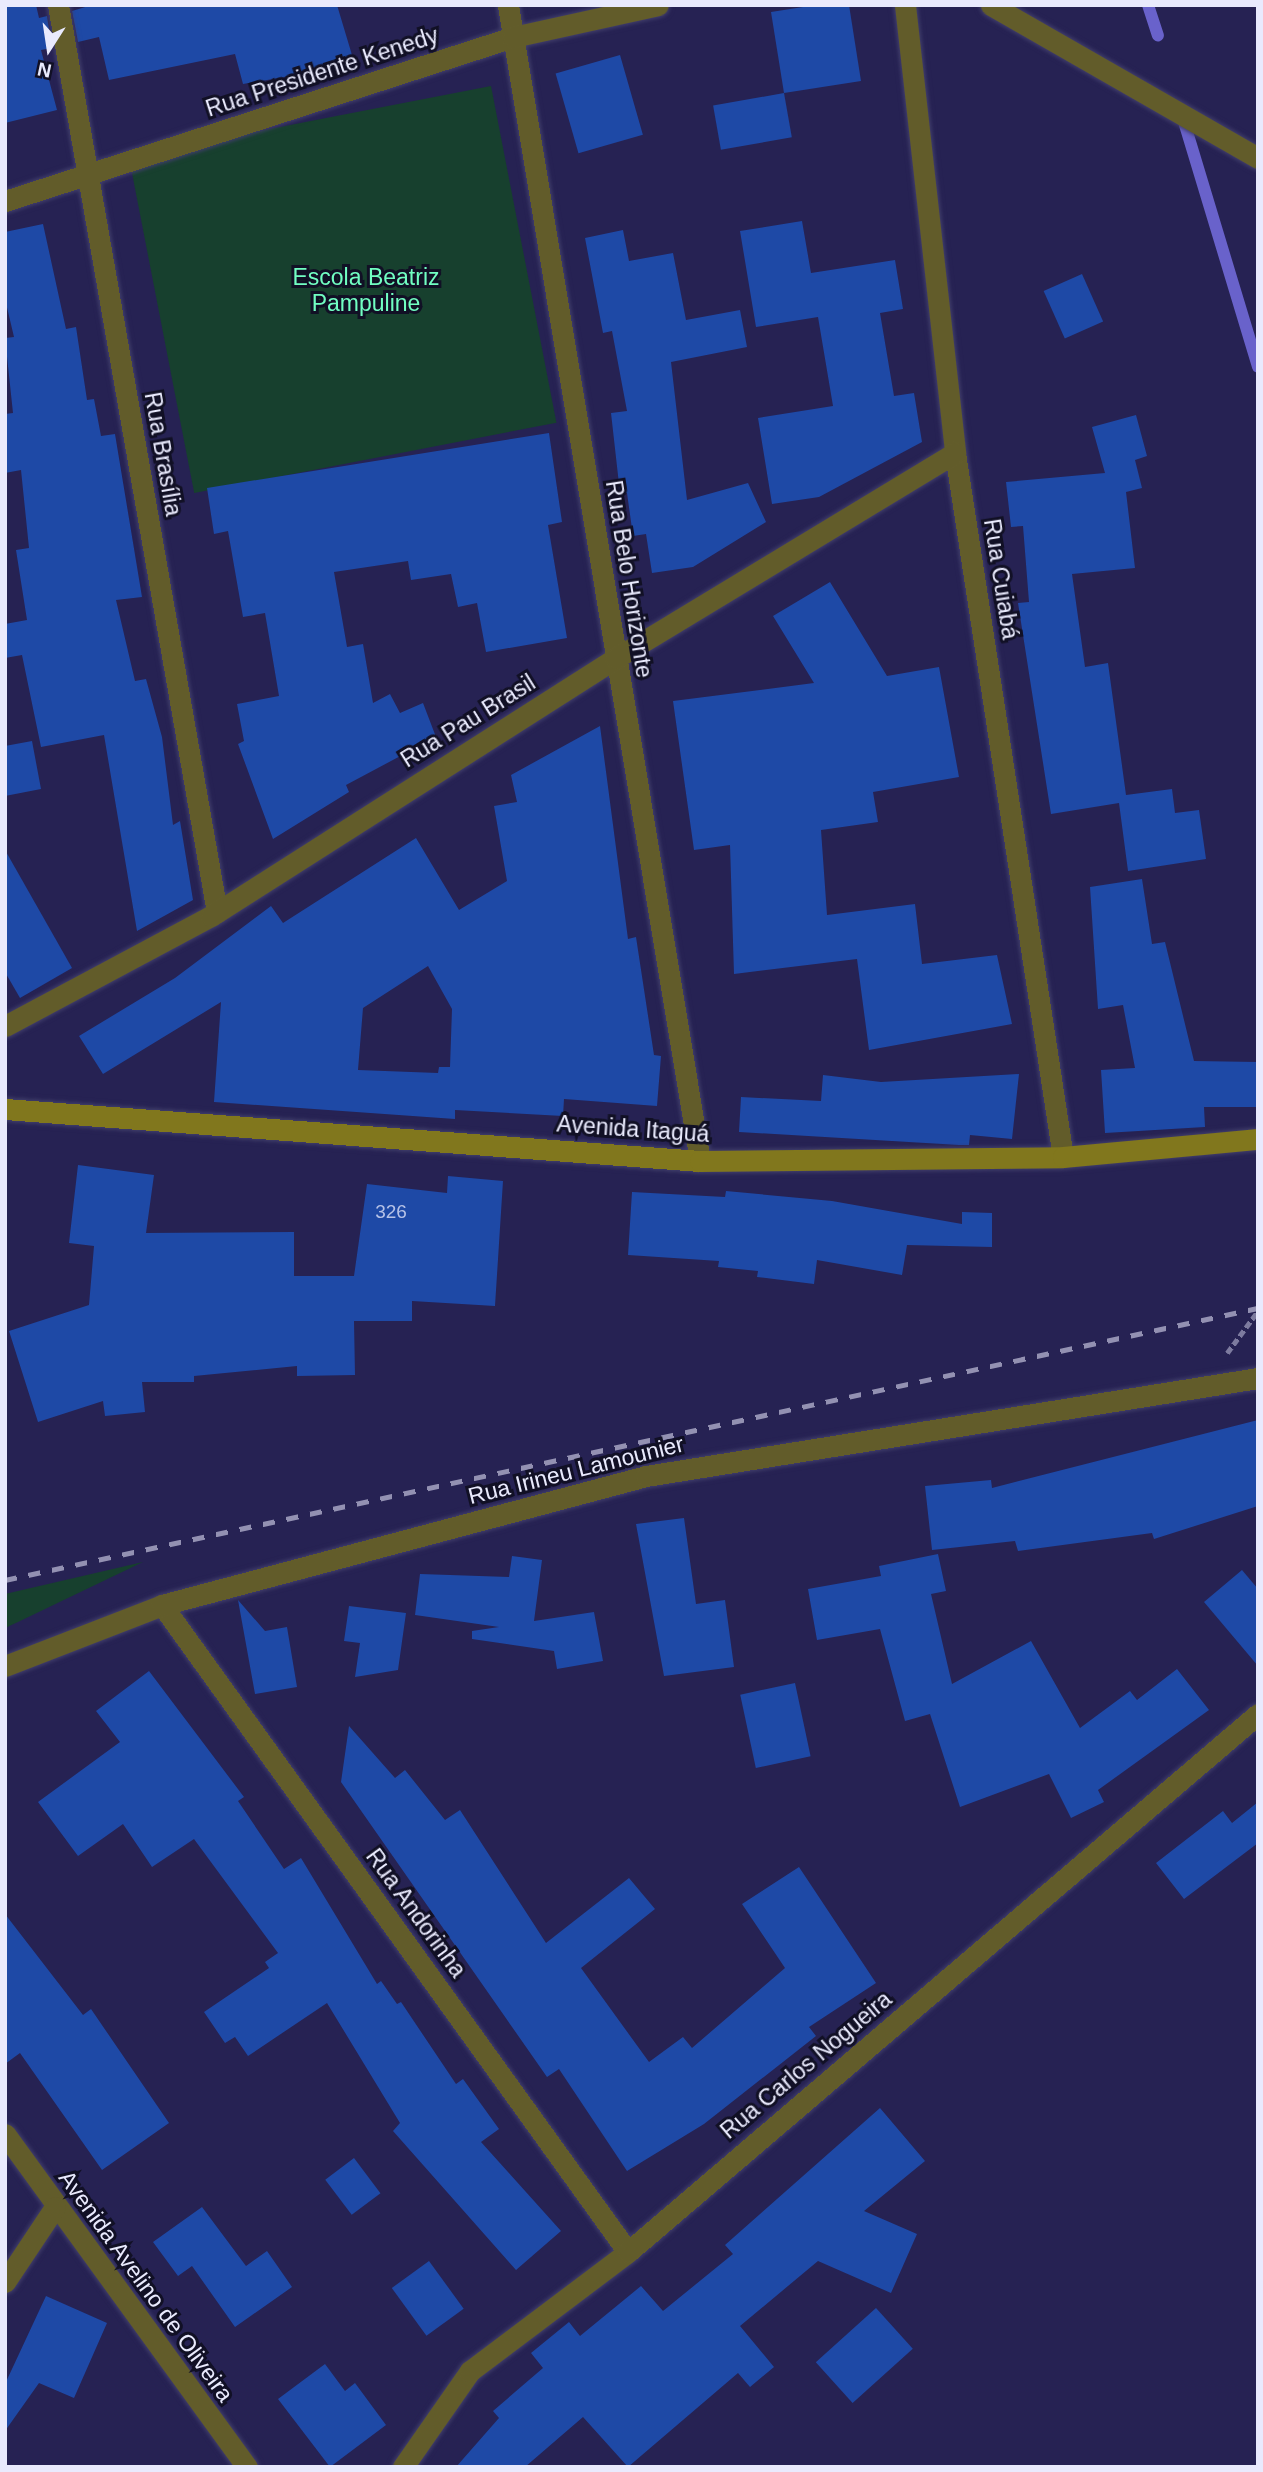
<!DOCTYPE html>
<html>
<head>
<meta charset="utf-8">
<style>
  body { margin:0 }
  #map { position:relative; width:1263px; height:2472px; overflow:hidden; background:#262253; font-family:Helvetica,sans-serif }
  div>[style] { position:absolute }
  .green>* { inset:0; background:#17402e; transform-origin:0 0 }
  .stream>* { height:12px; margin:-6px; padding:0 6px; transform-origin:6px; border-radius:6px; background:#6962cb }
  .building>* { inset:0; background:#1e49a6; transform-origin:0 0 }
  .path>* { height:4.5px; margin-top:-2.25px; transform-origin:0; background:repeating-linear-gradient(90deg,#7d7b9f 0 7px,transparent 0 10.5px) }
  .roads { filter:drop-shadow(0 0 2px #413e6b) drop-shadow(0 0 2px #413e6b) }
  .street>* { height:21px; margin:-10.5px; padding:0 10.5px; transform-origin:10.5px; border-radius:10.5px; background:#625c2a }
  .secondary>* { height:21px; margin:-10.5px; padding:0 10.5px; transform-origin:10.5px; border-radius:10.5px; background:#81771d }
  .rail>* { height:5px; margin-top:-2.5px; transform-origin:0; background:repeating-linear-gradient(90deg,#9391b2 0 12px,transparent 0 24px) }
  span { translate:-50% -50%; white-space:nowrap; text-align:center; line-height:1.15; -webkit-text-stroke:6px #111025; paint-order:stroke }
  .number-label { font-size:19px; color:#b6c2e7 }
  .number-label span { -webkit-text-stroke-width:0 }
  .street-label { font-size:23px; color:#e9eafd }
  .park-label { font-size:23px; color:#71fec2 }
  .frame { position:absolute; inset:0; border:7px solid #e9eafd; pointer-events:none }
  .north { position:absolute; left:14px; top:14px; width:70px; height:70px; -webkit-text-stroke:5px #111025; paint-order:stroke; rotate:192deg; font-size:19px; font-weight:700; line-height:28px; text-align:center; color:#e9eafd }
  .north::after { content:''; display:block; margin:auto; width:24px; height:32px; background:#e9eafd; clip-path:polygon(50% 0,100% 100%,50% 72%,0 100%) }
</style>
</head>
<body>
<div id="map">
  <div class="green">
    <i style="left:491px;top:86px;width:343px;height:369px;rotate:79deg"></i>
    <i style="clip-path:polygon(143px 1562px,18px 1622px,5px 1628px,5px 1594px)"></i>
  </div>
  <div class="stream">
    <i style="left:1148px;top:5px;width:32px;rotate:72deg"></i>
    <i style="left:1182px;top:115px;width:263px;rotate:73.2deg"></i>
  </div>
  <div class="building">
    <i style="clip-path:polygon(5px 5px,36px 5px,39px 18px,47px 16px,52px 48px,41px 50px,57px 110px,5px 123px)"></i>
    <i style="clip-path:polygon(92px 5px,337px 5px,355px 65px,243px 84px,235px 54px,109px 80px,99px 37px,78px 42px,72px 11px)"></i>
    <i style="clip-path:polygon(816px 5px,849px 5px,861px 81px,784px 93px,771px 12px)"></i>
    <i style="left:620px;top:55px;width:83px;height:67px;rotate:74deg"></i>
    <i style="left:784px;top:93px;width:45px;height:72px;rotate:80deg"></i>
    <i style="clip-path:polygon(802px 221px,811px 273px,895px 260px,903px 309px,880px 313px,894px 396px,914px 393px,922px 442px,819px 497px,772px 504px,758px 418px,833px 406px,818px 317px,756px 327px,740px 231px)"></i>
    <i style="clip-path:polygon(43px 224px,66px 329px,76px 327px,87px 400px,94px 399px,101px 436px,115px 434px,142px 597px,116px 600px,135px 681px,146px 679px,162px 737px,173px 825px,180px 821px,193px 900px,137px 931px,104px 735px,41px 747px,22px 655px,5px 658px,5px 624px,27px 620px,16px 550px,29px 548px,21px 470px,5px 473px,5px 414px,13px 413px,5px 338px,14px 337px,5px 299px,5px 232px)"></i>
    <i style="clip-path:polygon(623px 230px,629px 261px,673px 253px,686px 320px,740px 310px,747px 347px,671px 362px,687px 500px,748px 483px,766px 522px,693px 567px,652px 573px,646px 534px,633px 536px,627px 493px,620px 493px,611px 413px,627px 411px,612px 331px,603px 333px,585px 238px)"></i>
    <i style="left:1082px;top:274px;width:52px;height:42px;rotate:66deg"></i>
    <i style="clip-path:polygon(1136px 415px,1147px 456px,1135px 460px,1142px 488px,1126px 492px,1135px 568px,1072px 574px,1085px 667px,1108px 663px,1126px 795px,1172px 789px,1175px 813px,1199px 810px,1206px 859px,1128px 871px,1119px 803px,1051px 814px,1018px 603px,1029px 602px,1023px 526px,1011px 527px,1006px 482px,1105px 473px,1092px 427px)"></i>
    <i style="clip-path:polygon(549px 433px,562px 522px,548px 525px,567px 638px,486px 652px,477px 603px,458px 607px,451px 574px,411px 580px,408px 561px,334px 572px,347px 647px,363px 644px,373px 703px,390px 694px,400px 713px,423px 703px,436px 737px,346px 785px,349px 792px,273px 839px,238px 744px,244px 741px,237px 704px,279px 696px,265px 613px,243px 617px,228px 531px,214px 534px,207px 488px)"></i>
    <i style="clip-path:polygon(830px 582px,887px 676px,939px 667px,959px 777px,873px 792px,878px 822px,821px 830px,827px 915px,915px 904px,922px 964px,997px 955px,1012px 1024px,869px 1050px,857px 959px,734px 974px,730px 845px,694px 850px,673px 701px,814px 683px,773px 616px)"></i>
    <i style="clip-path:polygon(evenodd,600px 726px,628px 939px,636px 937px,654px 1055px,661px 1056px,657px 1106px,564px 1099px,563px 1116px,455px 1110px,455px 1119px,214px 1102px,221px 1002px,103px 1074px,79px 1036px,175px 978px,271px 906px,283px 923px,416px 838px,459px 910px,507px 881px,494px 806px,517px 802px,511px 775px,600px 726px,428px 966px,452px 1009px,450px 1067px,439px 1067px,438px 1073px,358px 1070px,363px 1008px,428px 966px)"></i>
    <i style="clip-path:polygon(32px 741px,41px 789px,5px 796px,5px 746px)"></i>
    <i style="clip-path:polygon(5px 850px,72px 968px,20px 998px,5px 972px)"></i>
    <i style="clip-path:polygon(1142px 879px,1152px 944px,1165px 942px,1194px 1061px,1258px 1062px,1258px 1107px,1204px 1107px,1205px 1127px,1105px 1133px,1101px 1070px,1135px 1068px,1123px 1005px,1098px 1009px,1090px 887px)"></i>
    <i style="clip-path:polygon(1019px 1074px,1012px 1139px,970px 1135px,969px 1145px,959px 1145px,739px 1132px,741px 1097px,821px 1101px,823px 1075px,881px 1082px)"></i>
    <i style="clip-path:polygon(78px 1165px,154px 1175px,146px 1233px,294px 1232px,294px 1276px,354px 1276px,367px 1184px,447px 1193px,448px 1176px,503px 1181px,495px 1306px,412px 1301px,412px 1321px,354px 1321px,355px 1375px,297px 1376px,297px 1366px,194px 1376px,194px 1382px,142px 1382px,145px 1412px,105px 1416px,103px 1401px,38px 1422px,9px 1331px,89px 1305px,94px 1246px,69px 1243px)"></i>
    <i style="clip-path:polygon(726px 1191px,832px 1201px,962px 1224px,962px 1212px,992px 1213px,992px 1247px,907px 1245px,902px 1275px,817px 1260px,814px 1284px,757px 1277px,758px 1271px,718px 1267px,719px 1261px,628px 1255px,632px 1192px,725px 1197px)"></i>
    <i style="clip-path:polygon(1258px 1420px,1258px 1506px,1154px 1539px,1152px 1533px,1018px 1551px,1015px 1541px,932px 1550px,925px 1486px,991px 1480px,992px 1488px)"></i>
    <i style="clip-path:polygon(684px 1518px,696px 1604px,725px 1600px,734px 1667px,664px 1676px,636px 1524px)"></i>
    <i style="clip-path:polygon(938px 1554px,946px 1591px,931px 1594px,952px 1684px,1031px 1641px,1080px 1728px,1130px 1691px,1137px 1700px,1177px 1669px,1209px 1710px,1098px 1790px,1104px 1802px,1071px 1818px,1049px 1774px,960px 1807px,930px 1714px,905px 1721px,880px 1629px,817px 1640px,808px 1589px,881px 1576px,879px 1566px)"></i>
    <i style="clip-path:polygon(512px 1556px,542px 1560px,534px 1621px,594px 1612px,603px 1661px,557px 1669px,554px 1651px,472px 1639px,472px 1631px,499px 1627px,415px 1615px,420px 1574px,509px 1577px)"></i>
    <i style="clip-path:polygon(1242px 1570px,1258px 1589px,1258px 1666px,1204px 1602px)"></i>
    <i style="clip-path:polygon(238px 1600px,265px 1631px,287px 1627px,297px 1687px,255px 1694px)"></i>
    <i style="clip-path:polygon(349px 1606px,406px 1613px,398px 1670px,355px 1677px,360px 1643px,344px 1641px)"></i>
    <i style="clip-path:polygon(149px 1671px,244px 1797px,238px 1801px,284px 1869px,301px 1858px,377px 1984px,381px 1981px,397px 2004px,401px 2002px,456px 2084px,463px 2079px,499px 2129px,481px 2142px,561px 2231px,516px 2270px,393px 2131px,400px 2123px,327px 2003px,248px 2056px,235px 2037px,225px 2043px,204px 2012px,269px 1968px,265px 1962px,278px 1953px,194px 1839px,152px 1867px,123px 1824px,78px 1856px,38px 1802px,120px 1742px,96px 1711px)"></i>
    <i style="left:795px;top:1683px;width:75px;height:56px;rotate:78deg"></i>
    <i style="clip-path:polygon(349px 1726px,395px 1778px,405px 1770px,445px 1820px,460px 1810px,546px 1943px,629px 1878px,655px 1909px,581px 1968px,649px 2062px,683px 2037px,692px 2048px,785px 1968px,742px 1904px,799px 1867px,876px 1983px,809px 2027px,816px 2036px,704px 2124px,627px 2171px,559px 2069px,547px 2077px,341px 1782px)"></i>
    <i style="clip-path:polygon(1258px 1802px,1258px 1843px,1184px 1899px,1156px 1863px,1223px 1811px,1232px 1823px)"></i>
    <i style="clip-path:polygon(5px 1914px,83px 2015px,91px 2009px,169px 2123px,102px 2170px,20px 2053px,5px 2064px)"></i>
    <i style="clip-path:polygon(880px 2108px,925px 2161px,864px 2211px,917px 2234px,891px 2293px,818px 2261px,740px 2326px,774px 2367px,750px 2387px,738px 2373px,628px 2467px,583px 2417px,525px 2467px,456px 2467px,499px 2418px,493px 2411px,543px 2368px,531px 2353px,569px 2322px,580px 2336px,641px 2286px,663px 2311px,733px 2254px,725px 2245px)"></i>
    <i style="left:354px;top:2158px;width:44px;height:36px;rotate:53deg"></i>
    <i style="clip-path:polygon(202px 2207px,246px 2266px,267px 2251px,292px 2287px,235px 2327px,192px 2266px,178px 2276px,153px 2242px)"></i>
    <i style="left:429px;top:2261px;width:59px;height:46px;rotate:54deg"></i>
    <i style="clip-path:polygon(46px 2296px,107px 2323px,74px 2398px,39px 2383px,5px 2431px,5px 2384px)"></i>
    <i style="left:876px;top:2308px;width:55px;height:81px;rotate:48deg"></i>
    <i style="clip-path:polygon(325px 2364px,345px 2391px,355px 2383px,386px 2425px,330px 2467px,278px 2399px)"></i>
  </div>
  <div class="path">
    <i style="left:1227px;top:1353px;width:52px;rotate:-53.6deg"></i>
  </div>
  <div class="roads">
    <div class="street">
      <i style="left:58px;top:5px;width:921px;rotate:80.06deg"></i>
      <i style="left:508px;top:5px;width:1172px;rotate:80.57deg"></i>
      <i style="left:905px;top:5px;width:451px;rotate:83.6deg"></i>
      <i style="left:955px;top:453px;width:712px;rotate:81.28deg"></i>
      <i style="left:991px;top:5px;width:308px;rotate:29.8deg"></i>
      <i style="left:5px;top:201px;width:534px;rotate:-17.89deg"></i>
      <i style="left:513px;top:37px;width:148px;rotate:-12.4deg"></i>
      <i style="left:5px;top:1026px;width:234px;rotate:-28.1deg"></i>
      <i style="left:211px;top:916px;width:480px;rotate:-32.5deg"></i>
      <i style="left:616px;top:658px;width:396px;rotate:-31.2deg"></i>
      <i style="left:162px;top:1605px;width:797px;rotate:54.24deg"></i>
      <i style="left:5px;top:1666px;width:168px;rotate:-21.2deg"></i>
      <i style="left:162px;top:1605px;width:501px;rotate:-14.92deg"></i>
      <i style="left:646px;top:1476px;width:620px;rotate:-9.1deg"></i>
      <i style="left:5px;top:2134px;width:412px;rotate:54deg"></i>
      <i style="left:5px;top:2282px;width:90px;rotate:-56.3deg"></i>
      <i style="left:403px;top:2467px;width:117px;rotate:-55.1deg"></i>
      <i style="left:470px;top:2371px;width:198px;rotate:-37deg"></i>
      <i style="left:628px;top:2252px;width:828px;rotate:-40.5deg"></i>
    </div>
    <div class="secondary">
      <i style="left:5px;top:1109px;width:697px;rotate:4.28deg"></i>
      <i style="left:700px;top:1161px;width:363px;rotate:-0.6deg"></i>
      <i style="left:1063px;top:1157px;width:196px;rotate:-5.3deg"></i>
    </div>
  </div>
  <div class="rail">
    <i style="left:5px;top:1580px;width:1282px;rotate:-12.25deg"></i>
  </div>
  <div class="number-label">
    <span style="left:391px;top:1212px">326</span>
  </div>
  <div class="street-label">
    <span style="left:322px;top:72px;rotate:-18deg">Rua Presidente Kenedy</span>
    <span style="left:163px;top:454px;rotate:80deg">Rua Brasília</span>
    <span style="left:629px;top:579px;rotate:81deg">Rua Belo Horizonte</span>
    <span style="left:1001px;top:579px;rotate:81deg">Rua Cuiabá</span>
    <span style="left:468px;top:721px;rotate:-32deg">Rua Pau Brasil</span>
    <span style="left:633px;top:1129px;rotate:4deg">Avenida Itaguá</span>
    <span style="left:576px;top:1470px;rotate:-14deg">Rua Irineu Lamounier</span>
    <span style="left:416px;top:1913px;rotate:54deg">Rua Andorinha</span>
    <span style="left:806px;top:2065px;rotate:-40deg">Rua Carlos Nogueira</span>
    <span style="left:146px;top:2286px;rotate:54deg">Avenida Avelino de Oliveira</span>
  </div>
  <div class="park-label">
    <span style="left:366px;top:290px">Escola Beatriz<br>Pampuline</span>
  </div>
  <div class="frame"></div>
  <div class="north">N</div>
</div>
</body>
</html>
